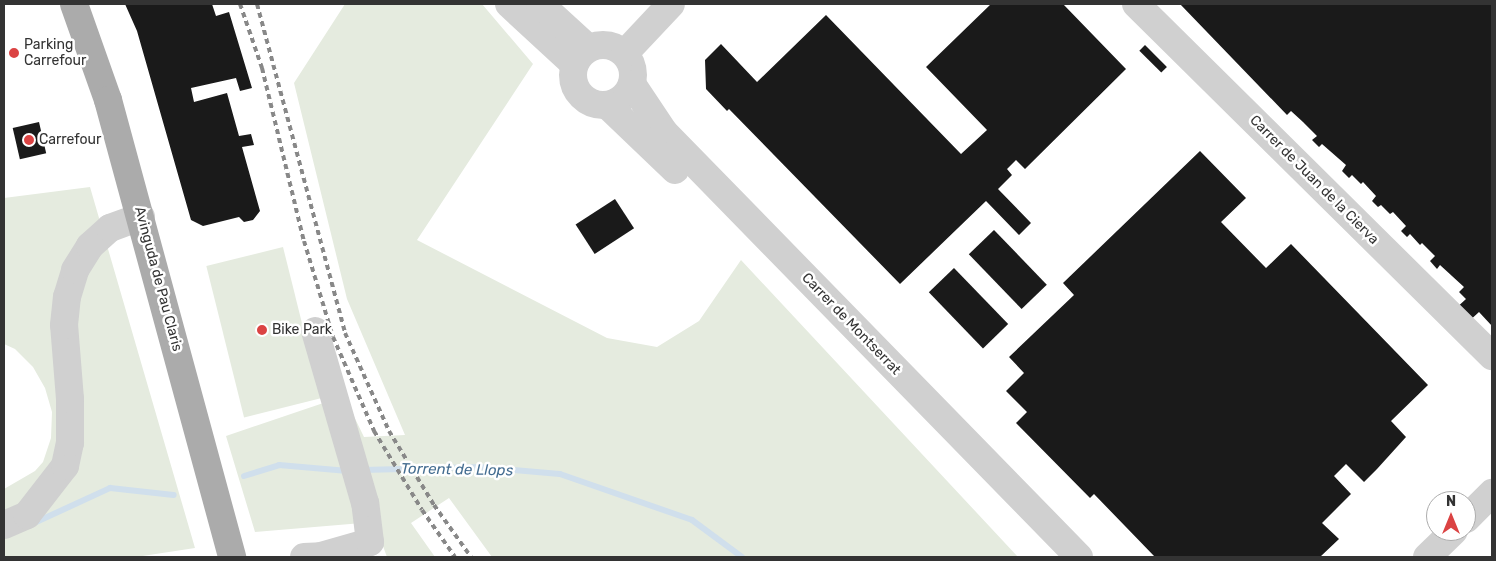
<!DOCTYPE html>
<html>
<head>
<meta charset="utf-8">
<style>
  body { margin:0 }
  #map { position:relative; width:1496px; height:561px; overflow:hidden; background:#fff; font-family:Rubik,sans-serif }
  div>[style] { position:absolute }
  .green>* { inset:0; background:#e5ebdf; transform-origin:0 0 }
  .stream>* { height:6px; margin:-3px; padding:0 3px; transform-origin:3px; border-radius:3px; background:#d0dfec }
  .building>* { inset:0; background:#1a1a1a; transform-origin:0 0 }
  .minor>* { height:28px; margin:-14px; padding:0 14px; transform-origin:14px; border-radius:14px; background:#d0d0d0 }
  .minor>.ring { margin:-14px; padding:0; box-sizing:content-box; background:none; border:28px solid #d0d0d0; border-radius:50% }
  .major>* { height:28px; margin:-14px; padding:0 14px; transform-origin:14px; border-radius:14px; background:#ababab }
  .rail>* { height:4px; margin-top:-2px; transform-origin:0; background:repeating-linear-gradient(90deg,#888 0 5px,transparent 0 9px) }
  .dots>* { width:14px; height:14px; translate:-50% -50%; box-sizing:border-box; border:2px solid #fff; border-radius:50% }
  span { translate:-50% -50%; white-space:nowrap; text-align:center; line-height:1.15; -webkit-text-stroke:5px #fff; paint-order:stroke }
  .poi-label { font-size:14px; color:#333 }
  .left { translate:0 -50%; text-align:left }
  .street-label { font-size:14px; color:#333 }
  .water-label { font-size:15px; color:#446d91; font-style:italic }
  .frame { position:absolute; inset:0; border:5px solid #333; pointer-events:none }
  .north { position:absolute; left:1426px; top:491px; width:50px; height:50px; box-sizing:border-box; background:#fff; border:1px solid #adadad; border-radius:50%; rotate:0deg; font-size:14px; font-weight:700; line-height:20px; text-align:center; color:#333 }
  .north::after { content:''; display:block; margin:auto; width:18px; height:22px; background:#db4343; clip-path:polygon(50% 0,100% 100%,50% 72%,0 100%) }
</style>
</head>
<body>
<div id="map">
  <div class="green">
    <i style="clip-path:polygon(345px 4px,482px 4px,533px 64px,417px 240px,607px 338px,657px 347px,699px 321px,741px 260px,1018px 557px,492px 557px,449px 498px,411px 523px,435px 557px,387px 557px,374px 522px,255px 532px,226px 436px,344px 396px,364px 437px,405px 435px,347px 299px,294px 83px)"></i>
    <i style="clip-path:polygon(90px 187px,195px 548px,136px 557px,4px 557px,4px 489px,35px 471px,43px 462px,51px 438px,52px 412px,45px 388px,33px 367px,15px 349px,4px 344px,4px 198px)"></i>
    <i style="left:283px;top:247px;width:156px;height:79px;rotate:76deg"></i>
  </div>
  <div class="stream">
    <i style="left:363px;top:470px;width:117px;rotate:-1.5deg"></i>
    <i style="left:480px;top:467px;width:80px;rotate:5deg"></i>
    <i style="left:560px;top:474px;width:140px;rotate:19.2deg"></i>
    <i style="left:692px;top:520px;width:62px;rotate:36.5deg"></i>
    <i style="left:244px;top:476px;width:37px;rotate:-17deg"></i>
    <i style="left:279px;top:465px;width:69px;rotate:5deg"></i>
    <i style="left:34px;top:523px;width:84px;rotate:-24.7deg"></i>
    <i style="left:110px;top:488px;width:64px;rotate:6.2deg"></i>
  </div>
  <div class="building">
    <i style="clip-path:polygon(125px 4px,212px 4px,216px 16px,229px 12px,252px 88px,240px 91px,236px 78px,191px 88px,194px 102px,227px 93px,239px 136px,251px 134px,254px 145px,242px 147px,260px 211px,253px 220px,244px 222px,239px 217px,203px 226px,191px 220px,137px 31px)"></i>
    <i style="clip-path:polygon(991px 4px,1063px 4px,1126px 69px,1025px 169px,1016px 160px,1007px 169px,1012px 175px,998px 189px,1031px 223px,1019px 235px,986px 201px,900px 284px,729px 109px,727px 111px,706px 89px,705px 60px,721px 44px,757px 82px,826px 15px,961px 154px,987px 130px,926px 67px)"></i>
    <i style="clip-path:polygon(1180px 4px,1492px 4px,1492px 326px,1479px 312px,1467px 323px,1454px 310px,1466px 299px,1459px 292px,1464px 287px,1440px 265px,1437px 269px,1430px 261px,1435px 256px,1422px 243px,1420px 245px,1410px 234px,1407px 237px,1401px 231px,1406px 226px,1393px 212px,1390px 214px,1381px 205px,1378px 207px,1372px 201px,1376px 196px,1363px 182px,1361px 184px,1352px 175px,1349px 178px,1342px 171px,1346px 165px,1322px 144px,1319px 147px,1312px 140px,1317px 136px,1303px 122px,1291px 111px,1287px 115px)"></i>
    <i style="left:1145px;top:45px;width:31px;height:8px;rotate:45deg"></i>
    <i style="left:39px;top:122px;width:32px;height:27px;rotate:77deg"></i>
    <i style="clip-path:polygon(1200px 151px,1246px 198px,1221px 222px,1266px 268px,1291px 244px,1428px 385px,1391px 421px,1406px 437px,1377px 469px,1364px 482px,1346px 464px,1334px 476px,1351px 494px,1322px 523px,1339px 539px,1320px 557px,1155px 557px,1094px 494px,1090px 498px,1016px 423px,1027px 412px,1006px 391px,1024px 373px,1009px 357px,1074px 295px,1063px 283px)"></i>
    <i style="left:615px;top:199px;width:35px;height:47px;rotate:57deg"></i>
    <i style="left:994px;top:230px;width:76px;height:35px;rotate:46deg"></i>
    <i style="left:954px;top:268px;width:78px;height:35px;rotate:46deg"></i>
  </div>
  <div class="minor">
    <i style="left:509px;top:4px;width:88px;rotate:42.7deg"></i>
    <i style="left:540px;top:4px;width:65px;rotate:42.5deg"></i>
    <i style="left:1136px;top:4px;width:501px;rotate:44.68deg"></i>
    <i class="ring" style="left:573px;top:45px;width:32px;height:32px"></i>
    <i style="left:625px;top:53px;width:67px;rotate:-46.8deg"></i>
    <i style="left:632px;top:84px;width:58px;rotate:56.3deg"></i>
    <i style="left:664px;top:132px;width:594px;rotate:45.68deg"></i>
    <i style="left:607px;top:105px;width:94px;rotate:43.7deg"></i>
    <i style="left:1466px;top:519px;width:37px;rotate:-45deg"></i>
    <i style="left:4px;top:525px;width:25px;rotate:-23deg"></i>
    <i style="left:27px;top:515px;width:62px;rotate:-52.2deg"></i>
    <i style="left:65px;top:466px;width:24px;rotate:-78deg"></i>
    <i style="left:70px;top:443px;width:44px;rotate:-90deg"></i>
    <i style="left:70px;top:399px;width:74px;rotate:-94.6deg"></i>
    <i style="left:64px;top:325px;width:28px;rotate:-84deg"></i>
    <i style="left:67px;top:297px;width:28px;rotate:-73deg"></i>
    <i style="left:75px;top:270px;width:28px;rotate:-58deg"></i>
    <i style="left:90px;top:246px;width:27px;rotate:-42deg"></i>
    <i style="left:110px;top:228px;width:33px;rotate:-20deg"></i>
    <i style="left:304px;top:557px;width:17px;rotate:-3deg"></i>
    <i style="left:321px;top:556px;width:51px;rotate:-15.9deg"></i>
    <i style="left:370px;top:542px;width:39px;rotate:-97deg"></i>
    <i style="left:365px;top:503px;width:179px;rotate:-106.2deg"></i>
    <i style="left:1427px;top:557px;width:37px;rotate:-44deg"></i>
  </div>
  <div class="major">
    <i style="left:74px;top:4px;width:102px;rotate:70.5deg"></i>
    <i style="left:108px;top:100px;width:474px;rotate:74.8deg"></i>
  </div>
  <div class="rail">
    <i style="left:240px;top:4px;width:68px;rotate:71deg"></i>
    <i style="left:262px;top:68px;width:178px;rotate:76.4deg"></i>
    <i style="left:304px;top:241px;width:100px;rotate:73.2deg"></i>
    <i style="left:333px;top:337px;width:103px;rotate:66.4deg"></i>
    <i style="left:374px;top:431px;width:92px;rotate:58.7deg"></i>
    <i style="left:422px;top:510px;width:57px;rotate:54.9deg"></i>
    <i style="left:257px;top:4px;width:341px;rotate:75deg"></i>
    <i style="left:345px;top:333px;width:107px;rotate:65.8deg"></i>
    <i style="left:389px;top:431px;width:87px;rotate:58.7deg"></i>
    <i style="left:434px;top:505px;width:64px;rotate:54.6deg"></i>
  </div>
  <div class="dots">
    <i style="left:14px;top:53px;background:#db4343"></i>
    <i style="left:29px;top:140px;background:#db4343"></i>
    <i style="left:262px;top:330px;background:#db4343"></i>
  </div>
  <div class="poi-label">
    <span class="left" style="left:24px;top:53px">Parking<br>Carrefour</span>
    <span class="left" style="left:39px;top:140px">Carrefour</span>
    <span class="left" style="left:272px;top:330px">Bike Park</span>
  </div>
  <div class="street-label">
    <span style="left:1314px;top:180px;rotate:45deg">Carrer de Juan de la Cierva</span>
    <span style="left:158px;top:279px;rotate:75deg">Avinguda de Pau Claris</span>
    <span style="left:851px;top:324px;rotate:46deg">Carrer de Montserrat</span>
  </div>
  <div class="water-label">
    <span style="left:457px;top:470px;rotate:1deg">Torrent de Llops</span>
  </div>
  <div class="frame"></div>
  <div class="north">N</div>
</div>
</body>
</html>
